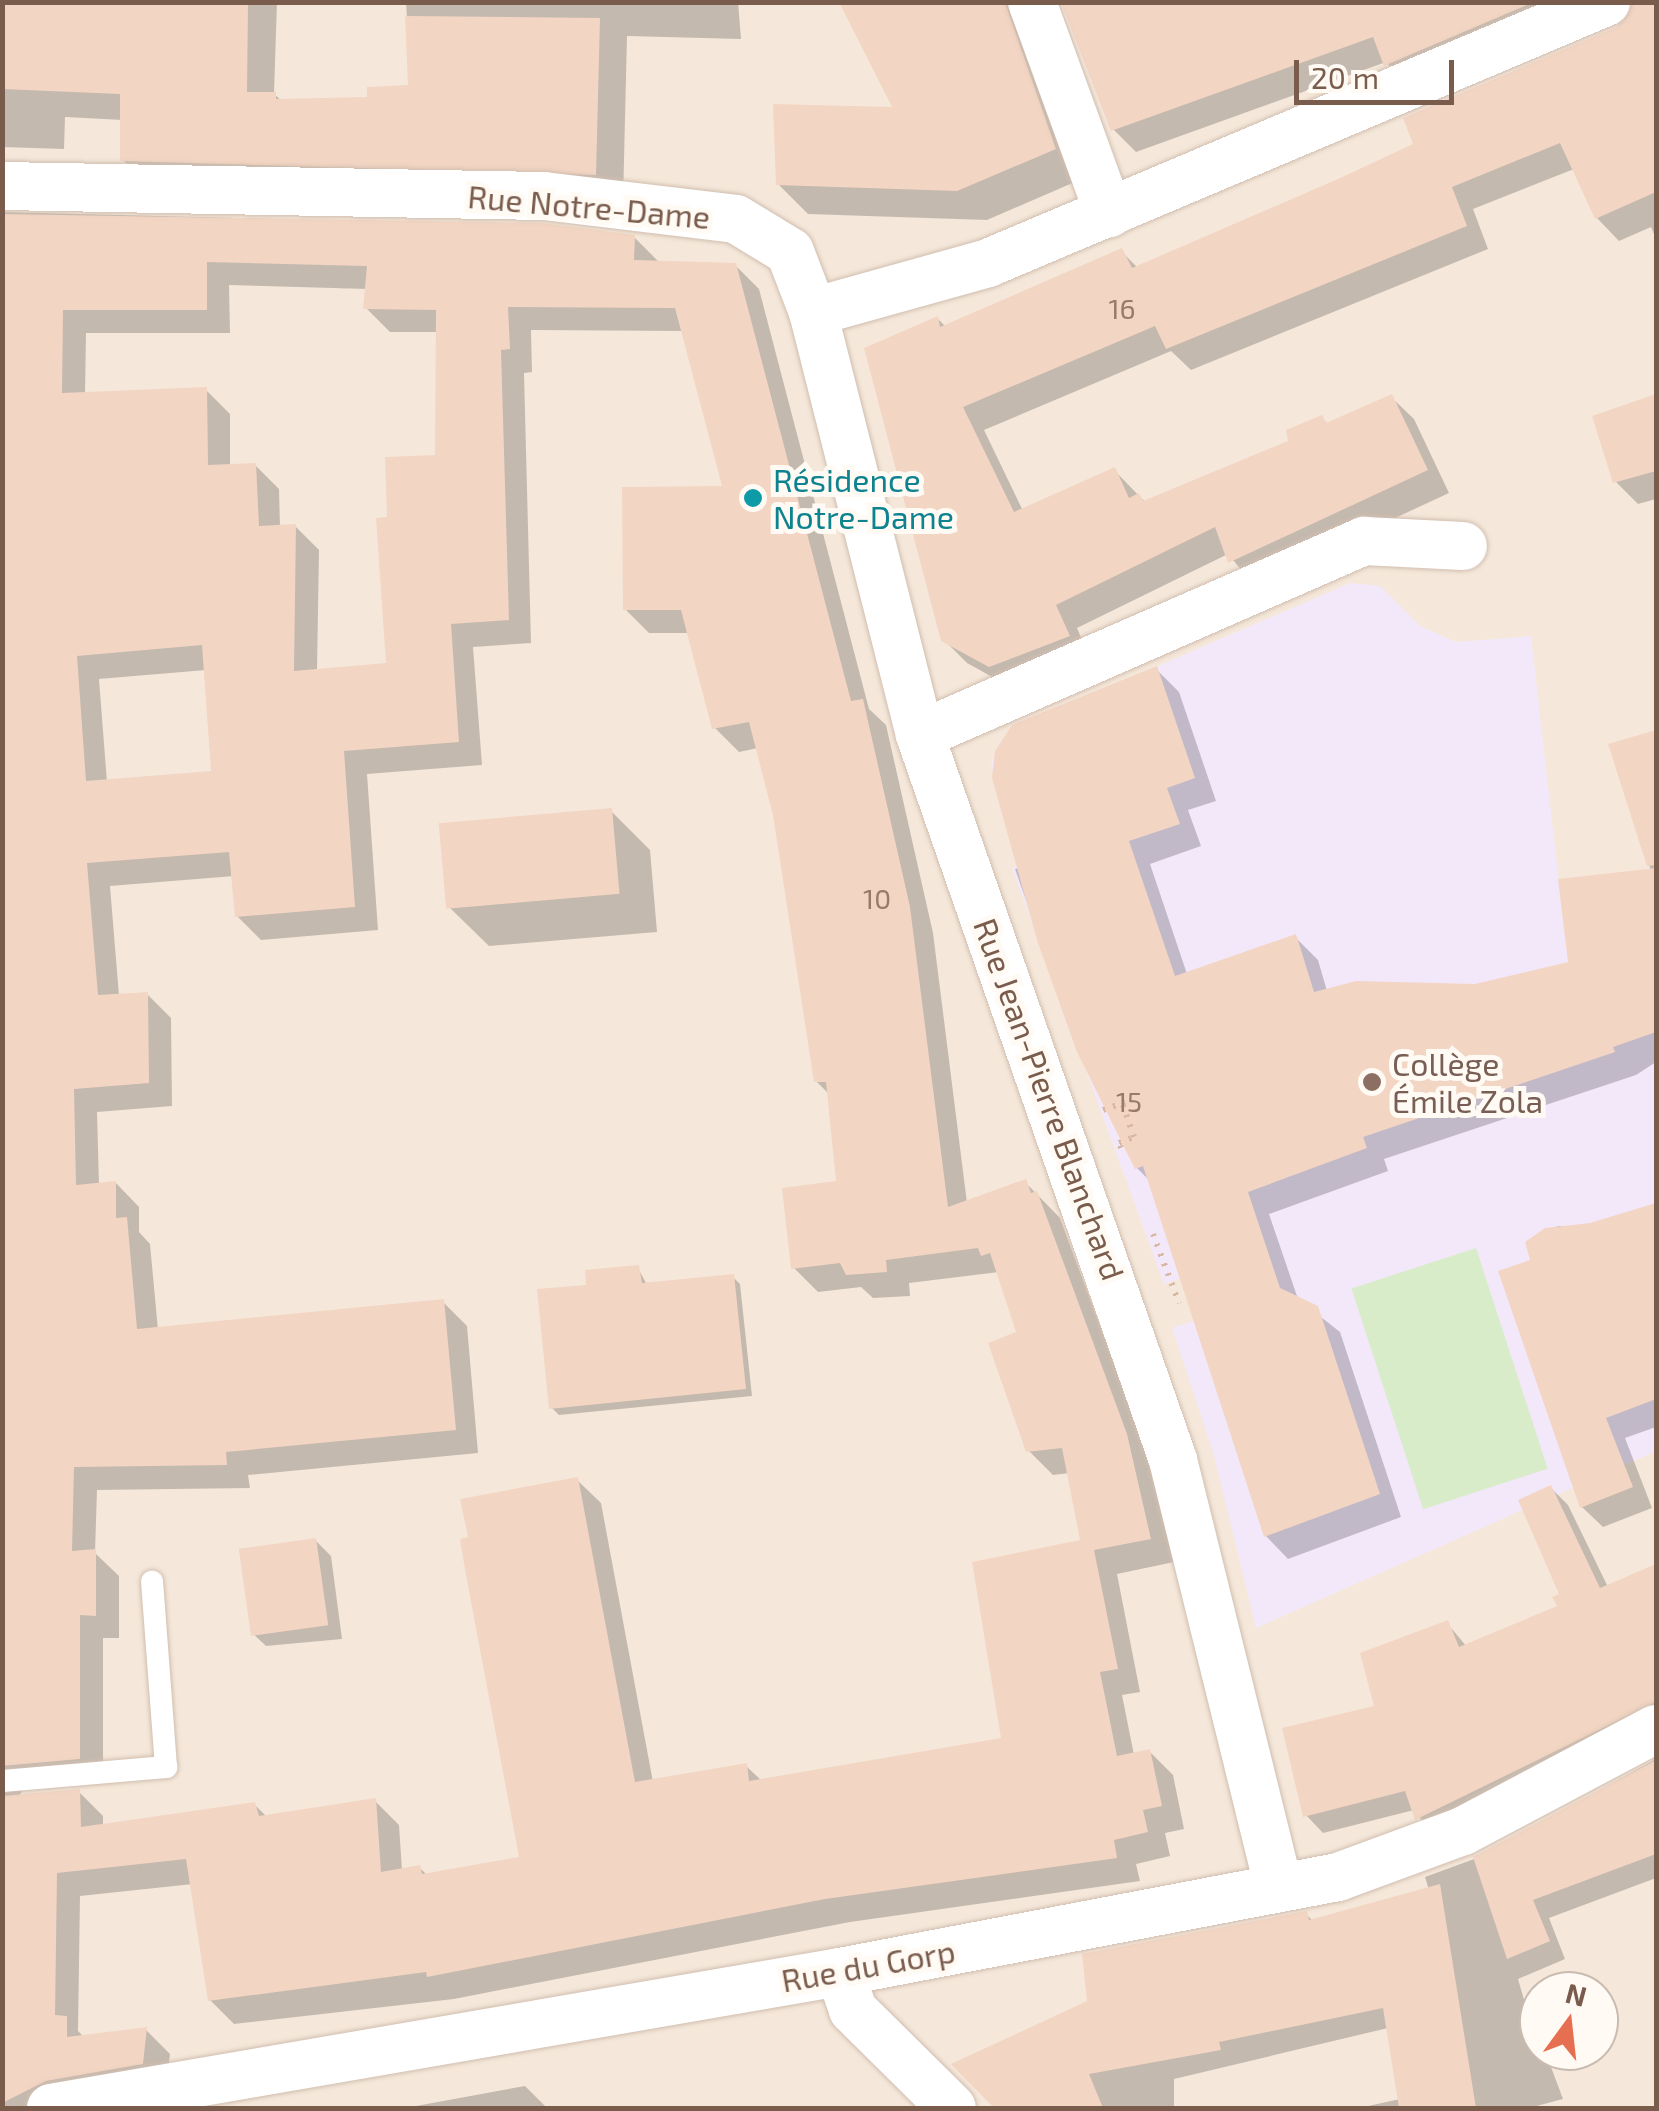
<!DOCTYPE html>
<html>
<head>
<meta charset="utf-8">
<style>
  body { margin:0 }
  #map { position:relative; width:1659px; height:2111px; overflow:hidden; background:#fdf6ec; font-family:"Exo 2",sans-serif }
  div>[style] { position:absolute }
  .residential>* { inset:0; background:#f5e8da }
  .education>* { inset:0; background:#f3e8fa }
  .green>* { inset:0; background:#d8ecc9; transform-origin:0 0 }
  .shadow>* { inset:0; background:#0003 }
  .building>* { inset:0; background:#f3d5c3; transform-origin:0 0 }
  .path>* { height:6px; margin-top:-3px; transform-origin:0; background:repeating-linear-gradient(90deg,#d9b8a5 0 2.5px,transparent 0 10.5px) }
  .roads { filter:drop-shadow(0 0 2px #d1beb0) drop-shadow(0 0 2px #d1beb0) }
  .service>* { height:22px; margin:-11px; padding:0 11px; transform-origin:11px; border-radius:11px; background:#fff }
  .minor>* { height:48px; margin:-24px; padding:0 24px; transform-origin:24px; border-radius:24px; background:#fff }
  .dots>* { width:28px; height:28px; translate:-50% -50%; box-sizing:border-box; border:5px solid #fffaf3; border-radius:50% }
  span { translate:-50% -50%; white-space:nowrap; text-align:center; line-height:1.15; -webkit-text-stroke:10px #fffaf3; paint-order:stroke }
  .number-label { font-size:28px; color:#987a6a }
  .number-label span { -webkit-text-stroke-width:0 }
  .street-label { font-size:32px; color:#7a5c4d }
  .culture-label { font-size:32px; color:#0d838f }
  .left { translate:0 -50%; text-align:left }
  .education-label { font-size:32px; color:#785e54 }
  .frame { position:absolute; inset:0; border:5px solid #7a5c4d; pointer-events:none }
  .north { position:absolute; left:1519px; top:1971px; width:100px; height:100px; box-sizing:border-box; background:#fffaf3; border:2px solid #cabbb1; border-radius:50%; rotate:15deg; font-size:28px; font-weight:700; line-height:40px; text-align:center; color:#7a5c4d }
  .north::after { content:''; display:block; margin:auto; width:35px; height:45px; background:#e76f51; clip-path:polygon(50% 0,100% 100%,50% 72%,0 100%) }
  .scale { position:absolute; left:1294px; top:60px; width:160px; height:45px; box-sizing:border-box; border:5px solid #7a5c4d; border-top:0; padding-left:12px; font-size:30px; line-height:35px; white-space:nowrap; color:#7a5c4d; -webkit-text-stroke:8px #fffaf3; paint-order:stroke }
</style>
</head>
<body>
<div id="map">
  <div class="residential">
    <i style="clip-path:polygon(evenodd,3px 3px,1656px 3px,1656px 2108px,3px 2108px,3px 3px,1539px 1991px,1599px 1991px,1599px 2051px,1539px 2051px,1539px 1991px)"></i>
  </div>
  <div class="education">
    <i style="clip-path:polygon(1350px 583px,1380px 586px,1420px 626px,1456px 642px,1531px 636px,1564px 927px,1656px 896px,1656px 1451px,1256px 1628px,1213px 1452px,1172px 1328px,1203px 1318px,1194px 1274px,1164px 1284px,1012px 868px,1021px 864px,991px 765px,998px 745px,1020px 726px)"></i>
  </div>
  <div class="green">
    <i style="left:1476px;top:1248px;width:232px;height:131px;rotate:72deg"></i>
  </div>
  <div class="shadow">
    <i style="clip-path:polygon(2px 2px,277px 2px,274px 94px,282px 101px,370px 99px,411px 87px,406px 2px,738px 2px,741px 39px,627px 36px,623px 202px,151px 188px,123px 160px,123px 120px,65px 117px,64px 149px,2px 147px)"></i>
    <i style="clip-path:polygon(842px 2px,1043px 2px,1084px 178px,987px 220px,808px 214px,778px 184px,896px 109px)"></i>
    <i style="clip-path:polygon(1066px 2px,1609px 2px,1409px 87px,1386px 62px,1136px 152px,1113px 129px)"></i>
    <i style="clip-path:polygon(1633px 2px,1656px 2px,1656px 239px,1651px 227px,1619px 241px,1597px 218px,1574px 169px,1473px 209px,1488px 249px,1191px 370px,1171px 351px,984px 430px,1023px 511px,1114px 470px,1146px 503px,1291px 443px,1321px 418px,1328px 424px,1391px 397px,1414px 419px,1449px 493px,1253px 584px,1228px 554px,1077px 628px,1090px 659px,1014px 689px,967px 663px,944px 640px,938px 319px,946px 327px,1121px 251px,1138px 268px,1416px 146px,1619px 29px)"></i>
    <i style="clip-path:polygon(evenodd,2px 212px,542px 226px,634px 237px,658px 261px,735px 265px,759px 289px,869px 709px,886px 725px,933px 933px,967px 1203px,1025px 1182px,1060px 1218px,1150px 1460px,1174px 1562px,1117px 1574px,1140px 1692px,1122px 1695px,1134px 1755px,1149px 1751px,1173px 1775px,1184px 1829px,1165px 1833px,1170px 1856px,1136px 1864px,1140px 1881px,850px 1922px,454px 1999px,234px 2024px,210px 2000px,193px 1884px,80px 1896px,78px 2031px,84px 2037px,146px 2030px,170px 2054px,166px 2087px,65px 2108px,2px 2108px,2px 212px,229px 285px,368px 289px,366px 308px,390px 332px,438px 332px,438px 458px,390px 519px,389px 665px,317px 671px,319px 550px,295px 526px,280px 527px,279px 489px,255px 465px,230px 467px,230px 414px,206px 390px,85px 394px,86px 333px,230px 333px,229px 285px,2px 212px,531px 330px,683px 331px,725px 489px,625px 609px,649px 633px,689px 633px,715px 728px,739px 752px,758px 748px,776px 815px,816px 1081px,830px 1095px,839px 1183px,794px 1268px,818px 1292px,861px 1287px,873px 1298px,910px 1296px,909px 1283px,999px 1272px,1019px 1334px,1029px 1451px,1053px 1475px,1069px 1473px,1082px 1542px,1004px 1740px,762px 1781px,746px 1766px,653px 1782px,601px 1503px,577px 1480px,521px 1859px,428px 1876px,419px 1867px,402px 1870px,399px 1825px,375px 1801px,267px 1817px,254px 1804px,103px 1826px,103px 1816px,79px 1792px,18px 1797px,24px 1789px,103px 1782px,103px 1638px,119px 1638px,119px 1576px,95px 1553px,97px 1490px,250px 1488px,248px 1475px,478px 1453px,467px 1326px,443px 1302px,158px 1330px,150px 1244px,139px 1232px,139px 1207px,116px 1183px,99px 1185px,97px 1112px,172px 1106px,171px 1018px,147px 994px,119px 996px,110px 886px,234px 876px,237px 916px,261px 940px,378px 930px,367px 774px,482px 765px,473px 647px,531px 643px,524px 373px,532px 372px,531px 330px,2px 212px,206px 670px,214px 773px,107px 782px,99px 679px,206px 670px)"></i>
    <i style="clip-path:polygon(1656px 396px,1656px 499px,1638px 504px,1615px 481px,1595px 418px)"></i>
    <i style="clip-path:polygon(1156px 669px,1179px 692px,1216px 801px,1188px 810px,1201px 846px,1150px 864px,1187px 974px,1295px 937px,1318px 960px,1327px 991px,1475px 987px,1571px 964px,1651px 871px,1611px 745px,1656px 732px,1656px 1062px,1636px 1075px,1384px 1159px,1388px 1171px,1269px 1214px,1298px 1299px,1340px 1332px,1401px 1517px,1288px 1559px,1266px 1536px,1151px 1182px,1137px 1168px,1079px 1051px,1015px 869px,1024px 866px)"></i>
    <i style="clip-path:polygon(611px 811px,650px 850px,657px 932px,489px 946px,449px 907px)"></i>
    <i style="clip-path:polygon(1656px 1205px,1656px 1427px,1625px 1438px,1652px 1508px,1603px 1527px,1582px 1507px,1528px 1243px,1558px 1226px,1591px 1226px)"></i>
    <i style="clip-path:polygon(638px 1268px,647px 1285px,733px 1277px,740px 1284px,752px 1396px,559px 1415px,552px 1408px,589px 1287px)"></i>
    <i style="clip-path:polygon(1551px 1488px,1568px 1505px,1608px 1587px,1656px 1567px,1656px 1727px,1434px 1836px,1414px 1810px,1323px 1833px,1306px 1815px,1377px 1708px,1447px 1623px,1467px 1647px,1560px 1608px)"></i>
    <i style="clip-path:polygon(315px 1540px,331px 1556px,342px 1639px,266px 1646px,250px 1631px)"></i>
    <i style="clip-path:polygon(1656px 1759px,1656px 1878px,1549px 1918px,1565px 1959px,1518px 1979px,1539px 2051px,1545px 2051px,1563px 2099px,1529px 2108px,1359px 2108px,1400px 2099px,1388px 2028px,1174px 2079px,1174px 2108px,997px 2108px,955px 2065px,1306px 1914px,1313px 1921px,1429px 1890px,1425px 1877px,1477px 1858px)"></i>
    <i style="clip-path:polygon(525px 2086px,547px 2108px,405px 2108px)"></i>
  </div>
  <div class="building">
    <i style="clip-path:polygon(2px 2px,248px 2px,247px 92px,276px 92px,276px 99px,367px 97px,367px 87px,408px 85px,405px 16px,600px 18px,596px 175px,120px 161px,120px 94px,2px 89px)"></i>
    <i style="clip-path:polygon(839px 2px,1005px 2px,1056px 149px,957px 191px,776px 185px,773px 104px,892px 107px)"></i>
    <i style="clip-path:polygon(1061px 2px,1534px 2px,1384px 66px,1373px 37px,1111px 131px)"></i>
    <i style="clip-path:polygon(1633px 2px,1656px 2px,1656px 192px,1595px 219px,1560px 143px,1452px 187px,1467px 226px,1166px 349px,1155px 326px,963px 407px,1014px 512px,1115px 467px,1129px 498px,1139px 493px,1143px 501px,1288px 441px,1286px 430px,1322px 415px,1326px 423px,1392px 394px,1428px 470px,1228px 563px,1215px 527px,1056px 605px,1070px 636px,989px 667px,941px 641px,864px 348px,938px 316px,940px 327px,1122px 248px,1132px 268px,1338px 179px,1413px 144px,1403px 118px,1617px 27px)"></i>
    <i style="clip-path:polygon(evenodd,2px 214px,542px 223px,635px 235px,634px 260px,736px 263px,851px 701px,863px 699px,910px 907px,948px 1207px,1026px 1179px,1031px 1193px,1037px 1191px,1127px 1434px,1151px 1539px,1094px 1550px,1118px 1669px,1100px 1672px,1117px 1756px,1150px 1749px,1162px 1806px,1143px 1810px,1148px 1832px,1114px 1840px,1117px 1858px,825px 1899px,427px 1977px,426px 1972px,208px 2001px,186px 1859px,57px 1873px,55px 2015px,67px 2016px,67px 2037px,147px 2027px,143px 2064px,46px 2081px,2px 2103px,2px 1796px,80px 1789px,81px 1827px,255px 1802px,259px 1816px,376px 1798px,381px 1872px,420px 1865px,422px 1874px,519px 1857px,466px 1575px,460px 1539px,468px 1537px,460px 1499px,578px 1477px,635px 1782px,747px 1763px,749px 1781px,1001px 1738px,972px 1562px,1080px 1540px,1062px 1448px,1026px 1452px,988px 1343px,1016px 1332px,990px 1253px,981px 1256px,978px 1248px,886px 1260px,887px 1272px,846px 1275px,840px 1263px,791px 1269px,782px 1188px,836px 1181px,826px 1082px,814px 1082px,773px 815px,749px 722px,712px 729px,681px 610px,623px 610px,622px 487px,722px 486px,675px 308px,508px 307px,510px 349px,501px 350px,509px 620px,451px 624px,459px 742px,344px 751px,355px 907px,235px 917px,229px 852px,87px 863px,98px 995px,148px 992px,149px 1083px,74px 1089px,76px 1185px,116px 1181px,116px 1218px,127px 1217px,137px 1329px,444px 1299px,456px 1430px,226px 1452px,227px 1465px,74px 1467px,72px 1551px,96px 1549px,96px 1616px,80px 1615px,80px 1759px,2px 1766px,2px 214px,207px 262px,367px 266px,363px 309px,436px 310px,435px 455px,385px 457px,387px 517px,376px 518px,386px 663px,294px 671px,296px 524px,259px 526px,256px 463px,208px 465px,207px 387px,62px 393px,63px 310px,207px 310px,207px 262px,2px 214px,202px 645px,211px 771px,86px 781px,77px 656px,202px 645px)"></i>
    <i style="clip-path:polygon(1656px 394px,1656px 471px,1613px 483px,1592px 416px)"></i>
    <i style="clip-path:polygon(1157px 666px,1195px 778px,1167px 788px,1180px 824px,1129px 841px,1175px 976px,1296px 934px,1314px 992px,1356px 981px,1475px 984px,1568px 962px,1558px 879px,1656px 868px,1656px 1032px,1613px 1047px,1615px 1052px,1363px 1137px,1367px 1148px,1248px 1192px,1280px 1288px,1318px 1306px,1380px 1494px,1264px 1537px,1143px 1166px,1135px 1169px,1077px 1052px,1037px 940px,992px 778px,995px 751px,1012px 725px)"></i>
    <i style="clip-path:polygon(1656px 730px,1656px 865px,1647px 866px,1608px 744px)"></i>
    <i style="left:612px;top:808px;width:86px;height:174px;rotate:85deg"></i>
    <i style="clip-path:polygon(1656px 1203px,1656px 1399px,1606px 1418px,1633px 1487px,1580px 1508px,1498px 1271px,1530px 1260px,1525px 1242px,1545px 1228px,1590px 1223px)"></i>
    <i style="clip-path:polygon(639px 1265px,642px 1283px,734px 1274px,746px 1389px,549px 1409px,537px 1289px,586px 1285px,585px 1270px)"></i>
    <i style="clip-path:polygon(1551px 1485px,1600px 1588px,1656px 1564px,1656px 1702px,1415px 1820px,1405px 1791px,1303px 1817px,1282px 1728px,1374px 1706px,1360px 1653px,1448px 1620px,1459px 1647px,1557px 1606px,1552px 1597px,1559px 1594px,1518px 1500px)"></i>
    <i style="left:316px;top:1538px;width:88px;height:78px;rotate:82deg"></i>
    <i style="clip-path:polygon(1656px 1760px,1656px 1854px,1533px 1900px,1550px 1941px,1507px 1959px,1473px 1857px)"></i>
    <i style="clip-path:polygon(1440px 1884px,1476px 2108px,1399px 2108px,1383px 2008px,1219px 2042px,1221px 2050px,1089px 2074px,1103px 2108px,994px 2108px,951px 2064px,1087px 2001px,1082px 1954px,1307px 1911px,1309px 1920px)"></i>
  </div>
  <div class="path">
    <i style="left:1103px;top:1110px;width:28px;rotate:-19deg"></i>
    <i style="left:1121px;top:1148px;width:5px;rotate:-112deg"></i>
    <i style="left:1119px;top:1143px;width:16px;rotate:-22deg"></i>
    <i style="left:1134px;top:1137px;width:36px;rotate:-109deg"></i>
    <i style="left:1153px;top:1234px;width:74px;rotate:69.4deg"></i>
  </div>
  <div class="roads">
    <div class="service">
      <i style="left:2px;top:1781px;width:165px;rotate:-4.9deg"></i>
      <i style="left:166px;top:1767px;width:186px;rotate:-94.3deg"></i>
    </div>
    <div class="minor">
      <i style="left:1032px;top:2px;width:225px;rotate:70deg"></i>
      <i style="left:2px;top:186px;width:542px;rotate:1.06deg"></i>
      <i style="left:544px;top:196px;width:193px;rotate:6.8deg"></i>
      <i style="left:736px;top:219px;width:63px;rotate:31.4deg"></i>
      <i style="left:790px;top:252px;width:64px;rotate:69deg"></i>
      <i style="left:813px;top:312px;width:436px;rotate:75.8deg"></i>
      <i style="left:920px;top:735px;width:768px;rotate:70.76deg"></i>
      <i style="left:1173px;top:1460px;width:441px;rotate:76.1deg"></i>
      <i style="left:813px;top:312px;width:182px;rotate:-15.6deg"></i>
      <i style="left:988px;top:263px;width:671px;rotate:-22.9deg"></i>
      <i style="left:920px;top:735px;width:485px;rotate:-23.6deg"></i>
      <i style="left:1364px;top:541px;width:99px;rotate:2.9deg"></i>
      <i style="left:840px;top:1972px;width:40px;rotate:71.1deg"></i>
      <i style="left:853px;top:2010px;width:139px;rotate:44.7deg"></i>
      <i style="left:51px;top:2108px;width:801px;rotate:-9.78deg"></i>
      <i style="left:840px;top:1972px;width:507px;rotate:-10.8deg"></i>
      <i style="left:1338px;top:1877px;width:133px;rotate:-20.2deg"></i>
      <i style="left:1463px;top:1831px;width:218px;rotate:-27.9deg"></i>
    </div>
  </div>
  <div class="dots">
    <i style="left:753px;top:498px;background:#0f9aa8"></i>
    <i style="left:1372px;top:1082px;background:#8d6e63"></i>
  </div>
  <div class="number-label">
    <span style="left:1122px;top:308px">16</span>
    <span style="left:877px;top:898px">10</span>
    <span style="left:1129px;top:1101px">15</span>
  </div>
  <div class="street-label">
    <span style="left:589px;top:206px;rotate:5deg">Rue Notre-Dame</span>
    <span style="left:1050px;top:1099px;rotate:70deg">Rue Jean-Pierre Blanchard</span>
    <span style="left:868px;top:1965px;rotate:-10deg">Rue du Gorp</span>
  </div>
  <div class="culture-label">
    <span class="left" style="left:773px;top:498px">Résidence<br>Notre-Dame</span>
  </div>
  <div class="education-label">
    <span class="left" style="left:1392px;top:1082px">Collège<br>Émile Zola</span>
  </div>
  <div class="frame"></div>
  <div class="north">N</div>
  <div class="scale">20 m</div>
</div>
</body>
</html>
